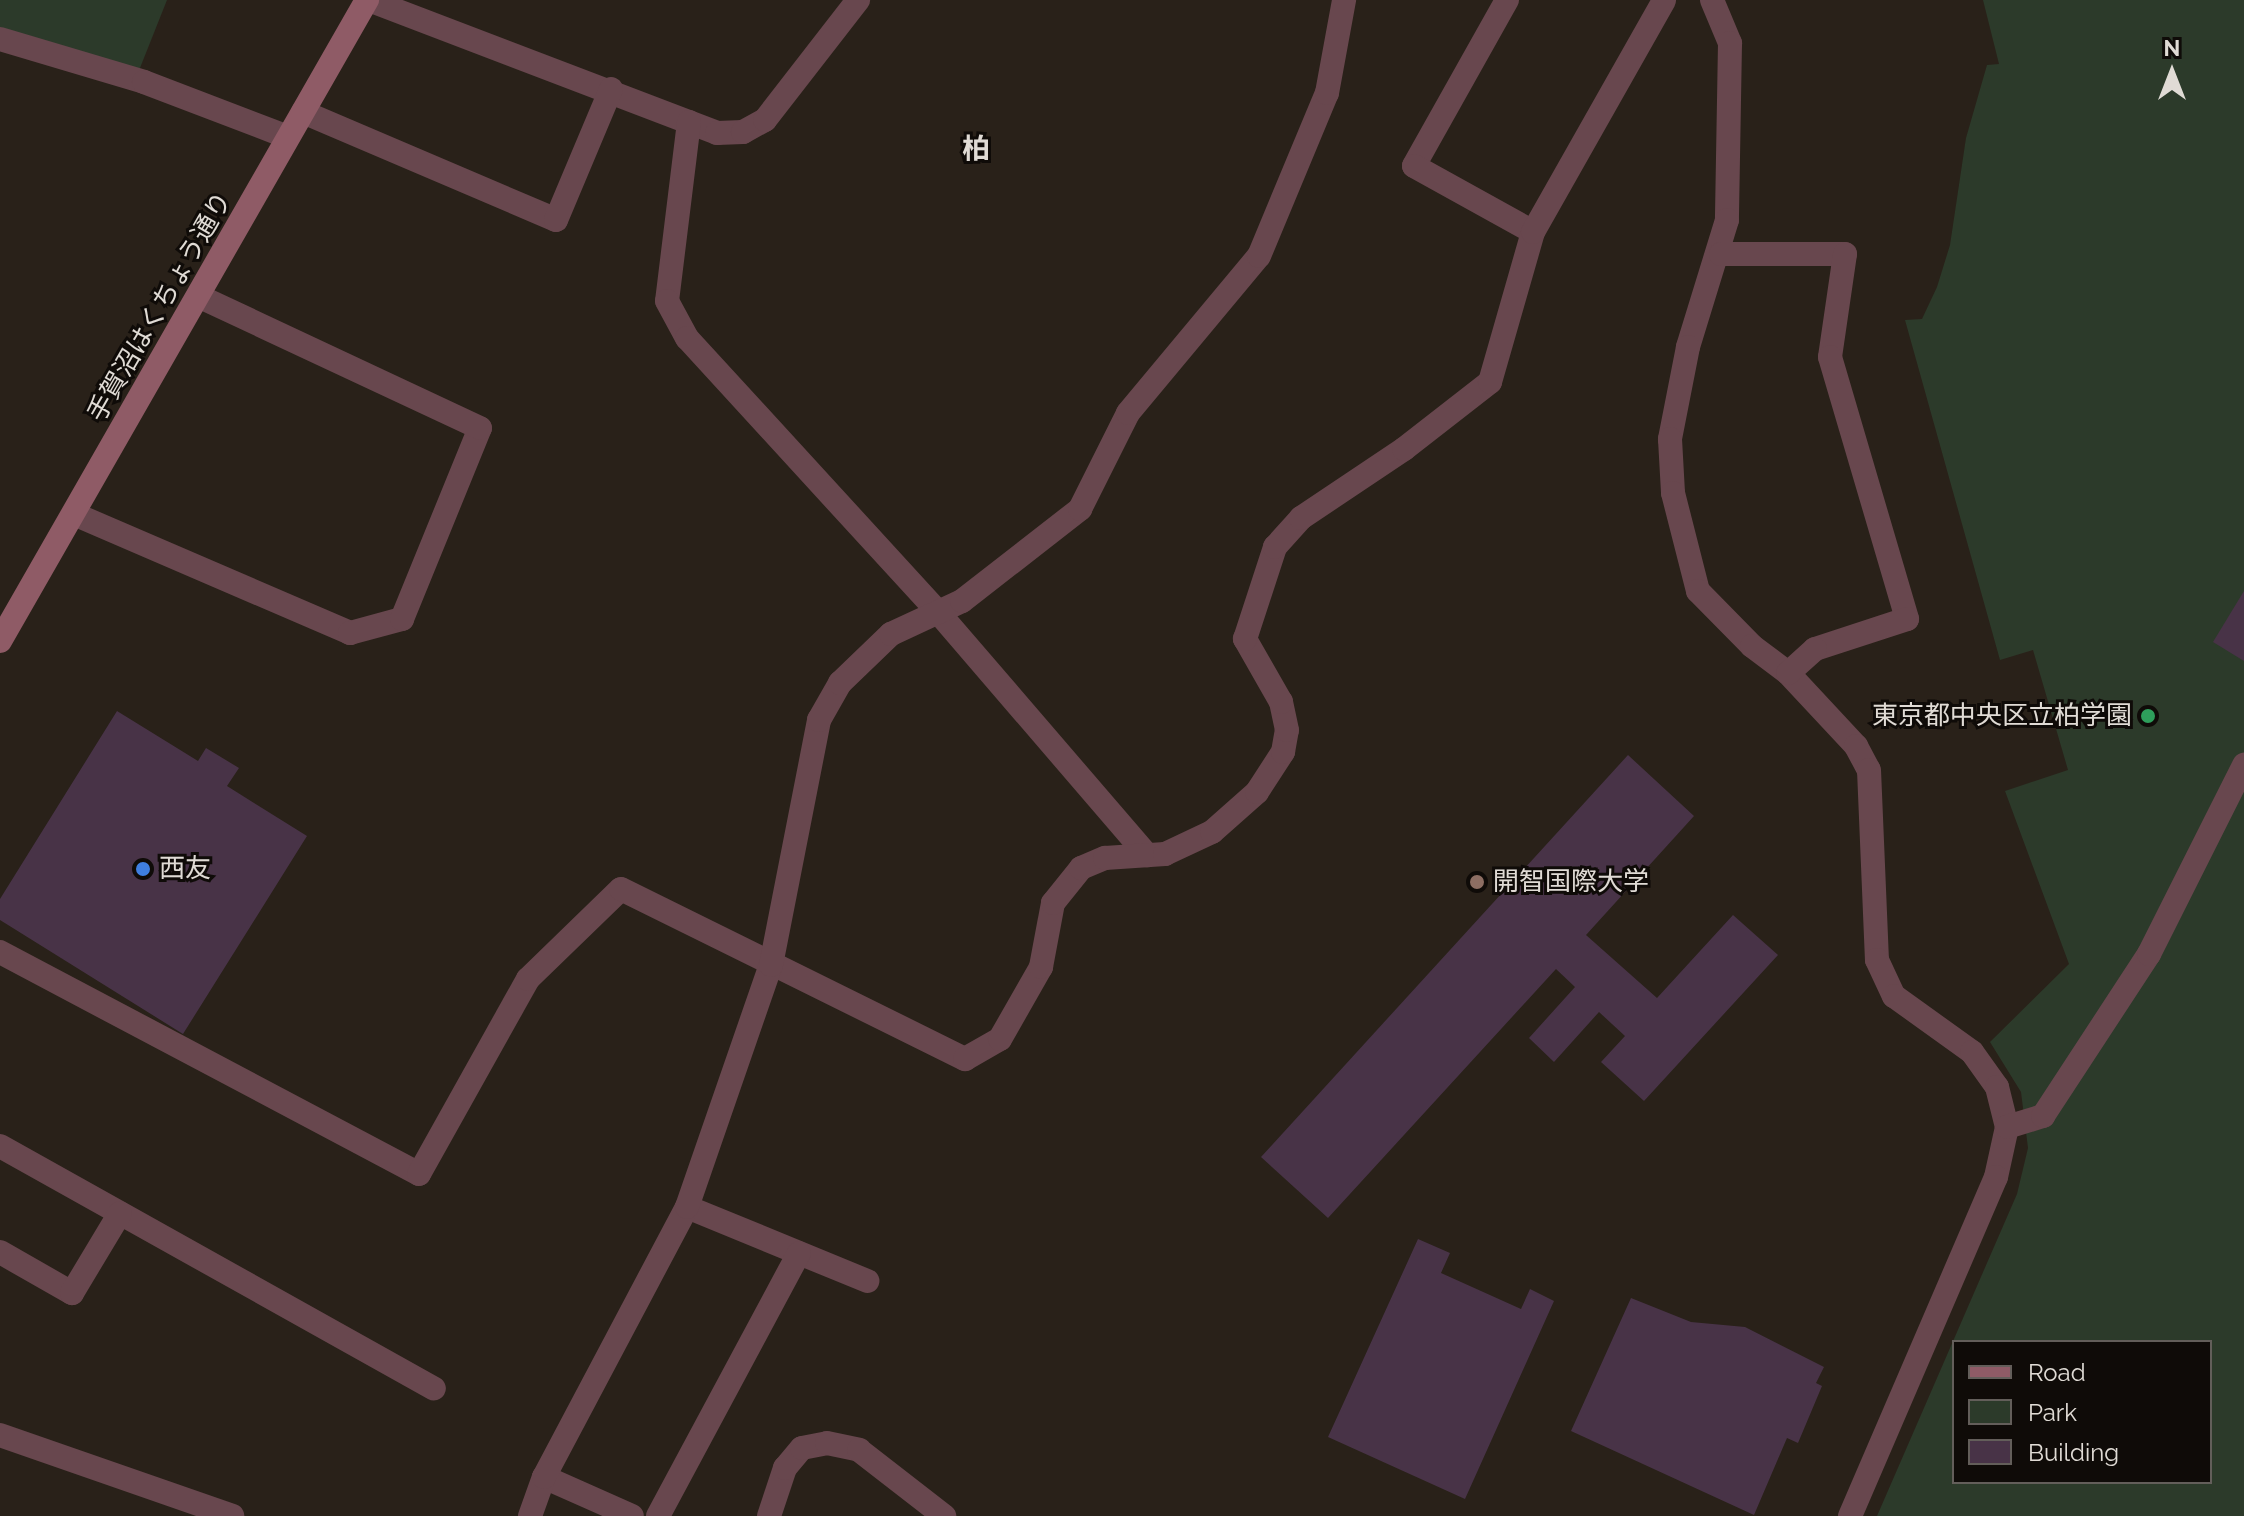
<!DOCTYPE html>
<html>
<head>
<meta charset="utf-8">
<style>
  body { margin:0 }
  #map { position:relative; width:2244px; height:1516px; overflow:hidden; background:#292119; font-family:Raleway,"Noto Sans JP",sans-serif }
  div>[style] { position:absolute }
  .green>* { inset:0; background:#2c3a2a }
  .building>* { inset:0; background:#483347 }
  .street>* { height:24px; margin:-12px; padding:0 12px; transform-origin:12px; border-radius:12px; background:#68474e }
  .secondary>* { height:24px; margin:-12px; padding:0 12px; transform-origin:12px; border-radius:12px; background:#8f5b66 }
  .dots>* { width:22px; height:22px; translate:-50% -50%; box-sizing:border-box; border:4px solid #0f0b08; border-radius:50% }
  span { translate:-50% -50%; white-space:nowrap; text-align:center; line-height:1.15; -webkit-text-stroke:6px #0f0b08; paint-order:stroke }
  .street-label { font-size:26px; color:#e0dbd5 }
  .poi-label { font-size:26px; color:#e0dbd5 }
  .right { translate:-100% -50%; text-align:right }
  .left { translate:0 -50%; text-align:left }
  .neighbourhood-label { font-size:28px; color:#e0dbd5; font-weight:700 }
  .legend { position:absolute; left:1952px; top:1340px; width:260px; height:144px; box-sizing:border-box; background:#0f0b08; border:2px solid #635e5a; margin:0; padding:10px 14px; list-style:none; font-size:24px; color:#e0dbd5 }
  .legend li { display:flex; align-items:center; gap:16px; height:40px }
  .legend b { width:40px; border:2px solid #635e5a }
  .north { position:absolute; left:2132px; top:32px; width:80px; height:80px; -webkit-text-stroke:6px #0f0b08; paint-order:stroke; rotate:0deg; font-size:22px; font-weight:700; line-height:32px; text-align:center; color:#e0dbd5 }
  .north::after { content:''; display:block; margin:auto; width:28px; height:36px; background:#e0dbd5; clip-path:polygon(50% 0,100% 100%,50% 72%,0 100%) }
</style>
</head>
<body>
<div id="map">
  <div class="green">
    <i style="clip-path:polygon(0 0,167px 0,138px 73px,0 29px)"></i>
    <i style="clip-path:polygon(evenodd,1983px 0,2244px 0,2244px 1516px,1877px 1516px,2017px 1194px,2028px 1148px,2021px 1092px,1990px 1042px,2069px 964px,2005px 791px,2068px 770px,2033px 650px,2000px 660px,1905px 320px,1922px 319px,1937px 287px,1950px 245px,1966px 138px,1987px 65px,1999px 64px,1983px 0,1954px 1342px,2210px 1342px,2210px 1482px,1954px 1482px,1954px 1342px)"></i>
  </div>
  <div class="building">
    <i style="clip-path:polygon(2244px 591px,2244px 661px,2213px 642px)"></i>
    <i style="clip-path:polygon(117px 711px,198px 761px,206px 748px,239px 768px,227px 786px,307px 836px,183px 1034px,0 920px,0 899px)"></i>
    <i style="clip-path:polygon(1628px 755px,1694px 816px,1586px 935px,1657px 998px,1733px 915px,1778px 955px,1644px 1101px,1601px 1062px,1625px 1036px,1599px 1012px,1554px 1062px,1529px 1038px,1575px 987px,1556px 969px,1328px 1218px,1261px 1157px)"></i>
    <i style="clip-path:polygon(1418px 1239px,1450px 1253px,1441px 1273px,1521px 1309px,1530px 1289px,1554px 1301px,1465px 1499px,1328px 1437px)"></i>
    <i style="clip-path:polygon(1631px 1298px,1691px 1322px,1745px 1327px,1824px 1367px,1816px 1383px,1822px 1386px,1798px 1443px,1787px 1438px,1754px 1515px,1571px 1431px)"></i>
  </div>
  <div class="street">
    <i style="left:369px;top:0;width:373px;rotate:20.9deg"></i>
    <i style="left:717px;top:133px;width:26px;rotate:-2deg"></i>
    <i style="left:743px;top:132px;width:25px;rotate:-29deg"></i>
    <i style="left:765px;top:120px;width:152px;rotate:-52.2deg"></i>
    <i style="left:1507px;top:0;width:190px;rotate:119.3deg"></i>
    <i style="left:1414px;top:166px;width:136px;rotate:29deg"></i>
    <i style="left:1712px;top:0;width:47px;rotate:67.3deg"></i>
    <i style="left:1730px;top:43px;width:177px;rotate:91deg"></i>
    <i style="left:1727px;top:220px;width:133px;rotate:107.1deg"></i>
    <i style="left:1688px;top:347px;width:94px;rotate:101.1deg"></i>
    <i style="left:1670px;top:439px;width:54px;rotate:86.8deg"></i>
    <i style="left:1673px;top:493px;width:101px;rotate:75.7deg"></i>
    <i style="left:1698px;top:591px;width:77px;rotate:45.5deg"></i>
    <i style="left:1752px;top:646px;width:45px;rotate:36.9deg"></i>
    <i style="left:1788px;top:673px;width:100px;rotate:47deg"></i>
    <i style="left:1856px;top:746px;width:27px;rotate:62deg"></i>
    <i style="left:1869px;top:770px;width:190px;rotate:87.6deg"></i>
    <i style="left:1877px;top:960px;width:40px;rotate:65deg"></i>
    <i style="left:1894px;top:996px;width:96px;rotate:35.7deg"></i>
    <i style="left:1972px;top:1052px;width:43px;rotate:54.5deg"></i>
    <i style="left:1997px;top:1087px;width:41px;rotate:76deg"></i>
    <i style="left:2007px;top:1127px;width:51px;rotate:102.4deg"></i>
    <i style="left:1996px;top:1177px;width:369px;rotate:113.3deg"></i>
    <i style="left:0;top:39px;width:150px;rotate:16.6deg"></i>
    <i style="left:144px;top:82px;width:154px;rotate:20.9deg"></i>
    <i style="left:303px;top:112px;width:275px;rotate:23.1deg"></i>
    <i style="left:556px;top:220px;width:142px;rotate:-67.2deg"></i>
    <i style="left:689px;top:122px;width:180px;rotate:97deg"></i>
    <i style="left:667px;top:301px;width:42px;rotate:61.6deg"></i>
    <i style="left:687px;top:338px;width:372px;rotate:47.5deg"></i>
    <i style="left:938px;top:612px;width:321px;rotate:49.3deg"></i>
    <i style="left:1721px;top:254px;width:124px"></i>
    <i style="left:1845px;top:254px;width:104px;rotate:98.3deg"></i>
    <i style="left:1830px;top:357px;width:273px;rotate:73.6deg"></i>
    <i style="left:1907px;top:619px;width:97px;rotate:161.9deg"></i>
    <i style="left:1815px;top:649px;width:36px;rotate:138deg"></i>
    <i style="left:74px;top:514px;width:301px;rotate:23.3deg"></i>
    <i style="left:350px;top:633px;width:54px;rotate:-15.1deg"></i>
    <i style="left:402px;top:619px;width:206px;rotate:-67.8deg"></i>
    <i style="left:480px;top:428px;width:311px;rotate:-154.9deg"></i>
    <i style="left:0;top:952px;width:474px;rotate:27.9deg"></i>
    <i style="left:419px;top:1174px;width:223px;rotate:-60.8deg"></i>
    <i style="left:528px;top:979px;width:129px;rotate:-44.1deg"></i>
    <i style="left:621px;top:889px;width:384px;rotate:26.3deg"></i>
    <i style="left:965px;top:1059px;width:40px;rotate:-29.7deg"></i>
    <i style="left:1000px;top:1039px;width:83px;rotate:-60.3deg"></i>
    <i style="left:1041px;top:967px;width:65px;rotate:-79.4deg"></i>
    <i style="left:1053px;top:903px;width:45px;rotate:-51.3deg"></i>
    <i style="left:1081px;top:868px;width:26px;rotate:-23deg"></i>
    <i style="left:1105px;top:858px;width:60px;rotate:-3.8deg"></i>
    <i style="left:1165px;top:854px;width:52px;rotate:-25.1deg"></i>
    <i style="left:1212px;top:832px;width:60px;rotate:-41.6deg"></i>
    <i style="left:1257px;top:792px;width:48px;rotate:-57deg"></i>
    <i style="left:1283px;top:752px;width:22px;rotate:-80deg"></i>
    <i style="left:1287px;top:730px;width:29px;rotate:-102deg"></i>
    <i style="left:1281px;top:702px;width:73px;rotate:-119.7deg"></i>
    <i style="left:1245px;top:639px;width:97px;rotate:-71.9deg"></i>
    <i style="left:1275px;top:547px;width:39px;rotate:-48deg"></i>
    <i style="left:1301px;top:518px;width:124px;rotate:-33.8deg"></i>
    <i style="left:1404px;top:449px;width:109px;rotate:-37.9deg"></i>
    <i style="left:1490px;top:382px;width:156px;rotate:-74deg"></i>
    <i style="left:1533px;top:232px;width:266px;rotate:-60.5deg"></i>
    <i style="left:2007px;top:1127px;width:38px;rotate:-17deg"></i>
    <i style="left:2043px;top:1116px;width:194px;rotate:-56.8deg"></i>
    <i style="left:2149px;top:954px;width:212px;rotate:-63.3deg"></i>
    <i style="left:0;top:1146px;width:497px;rotate:29.2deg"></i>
    <i style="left:687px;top:1207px;width:195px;rotate:22.3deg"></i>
    <i style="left:0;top:1252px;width:83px;rotate:29.7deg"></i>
    <i style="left:72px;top:1293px;width:93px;rotate:-59deg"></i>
    <i style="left:0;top:1435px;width:246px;rotate:19.2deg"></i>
    <i style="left:544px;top:1477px;width:96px;rotate:23.9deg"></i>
    <i style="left:530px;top:1516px;width:41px;rotate:-70.3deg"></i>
    <i style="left:544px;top:1477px;width:306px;rotate:-62.1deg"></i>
    <i style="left:687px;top:1207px;width:256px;rotate:-70.9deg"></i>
    <i style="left:771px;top:965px;width:250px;rotate:-78.9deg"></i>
    <i style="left:819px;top:720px;width:43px;rotate:-60.4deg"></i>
    <i style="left:840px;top:683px;width:71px;rotate:-43.9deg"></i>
    <i style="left:891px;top:634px;width:78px;rotate:-24.9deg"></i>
    <i style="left:962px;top:601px;width:150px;rotate:-37.9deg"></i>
    <i style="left:1080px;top:509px;width:107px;rotate:-63.4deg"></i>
    <i style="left:1128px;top:413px;width:204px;rotate:-50.2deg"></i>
    <i style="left:1259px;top:256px;width:177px;rotate:-67.4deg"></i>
    <i style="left:1327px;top:93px;width:95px;rotate:-79.6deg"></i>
    <i style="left:658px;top:1516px;width:298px;rotate:-61.8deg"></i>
    <i style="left:769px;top:1516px;width:51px;rotate:-71.6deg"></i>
    <i style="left:785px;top:1468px;width:26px;rotate:-50deg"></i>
    <i style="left:802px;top:1448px;width:25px;rotate:-11deg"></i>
    <i style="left:827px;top:1443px;width:33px;rotate:12deg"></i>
    <i style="left:859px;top:1450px;width:108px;rotate:37.8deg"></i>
  </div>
  <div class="secondary">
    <i style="left:0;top:641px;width:739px;rotate:-60.21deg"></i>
  </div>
  <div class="dots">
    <i style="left:2148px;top:716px;background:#2e9e5b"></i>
    <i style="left:143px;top:869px;background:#3f7fe0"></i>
    <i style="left:1477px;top:882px;background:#8d6e63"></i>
  </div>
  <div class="street-label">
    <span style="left:160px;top:307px;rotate:-60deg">手賀沼はくちょう通り</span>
  </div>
  <div class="poi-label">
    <span class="right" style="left:2132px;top:716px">東京都中央区立柏学園</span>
    <span class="left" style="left:159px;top:869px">西友</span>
    <span class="left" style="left:1493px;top:882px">開智国際大学</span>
  </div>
  <div class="neighbourhood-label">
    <span style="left:976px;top:149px">柏</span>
  </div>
  <ul class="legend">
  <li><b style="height:10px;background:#8f5b66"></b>Road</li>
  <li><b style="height:22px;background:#2c3a2a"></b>Park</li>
  <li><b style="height:22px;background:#483347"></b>Building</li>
  </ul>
  <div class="north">N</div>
</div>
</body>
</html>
